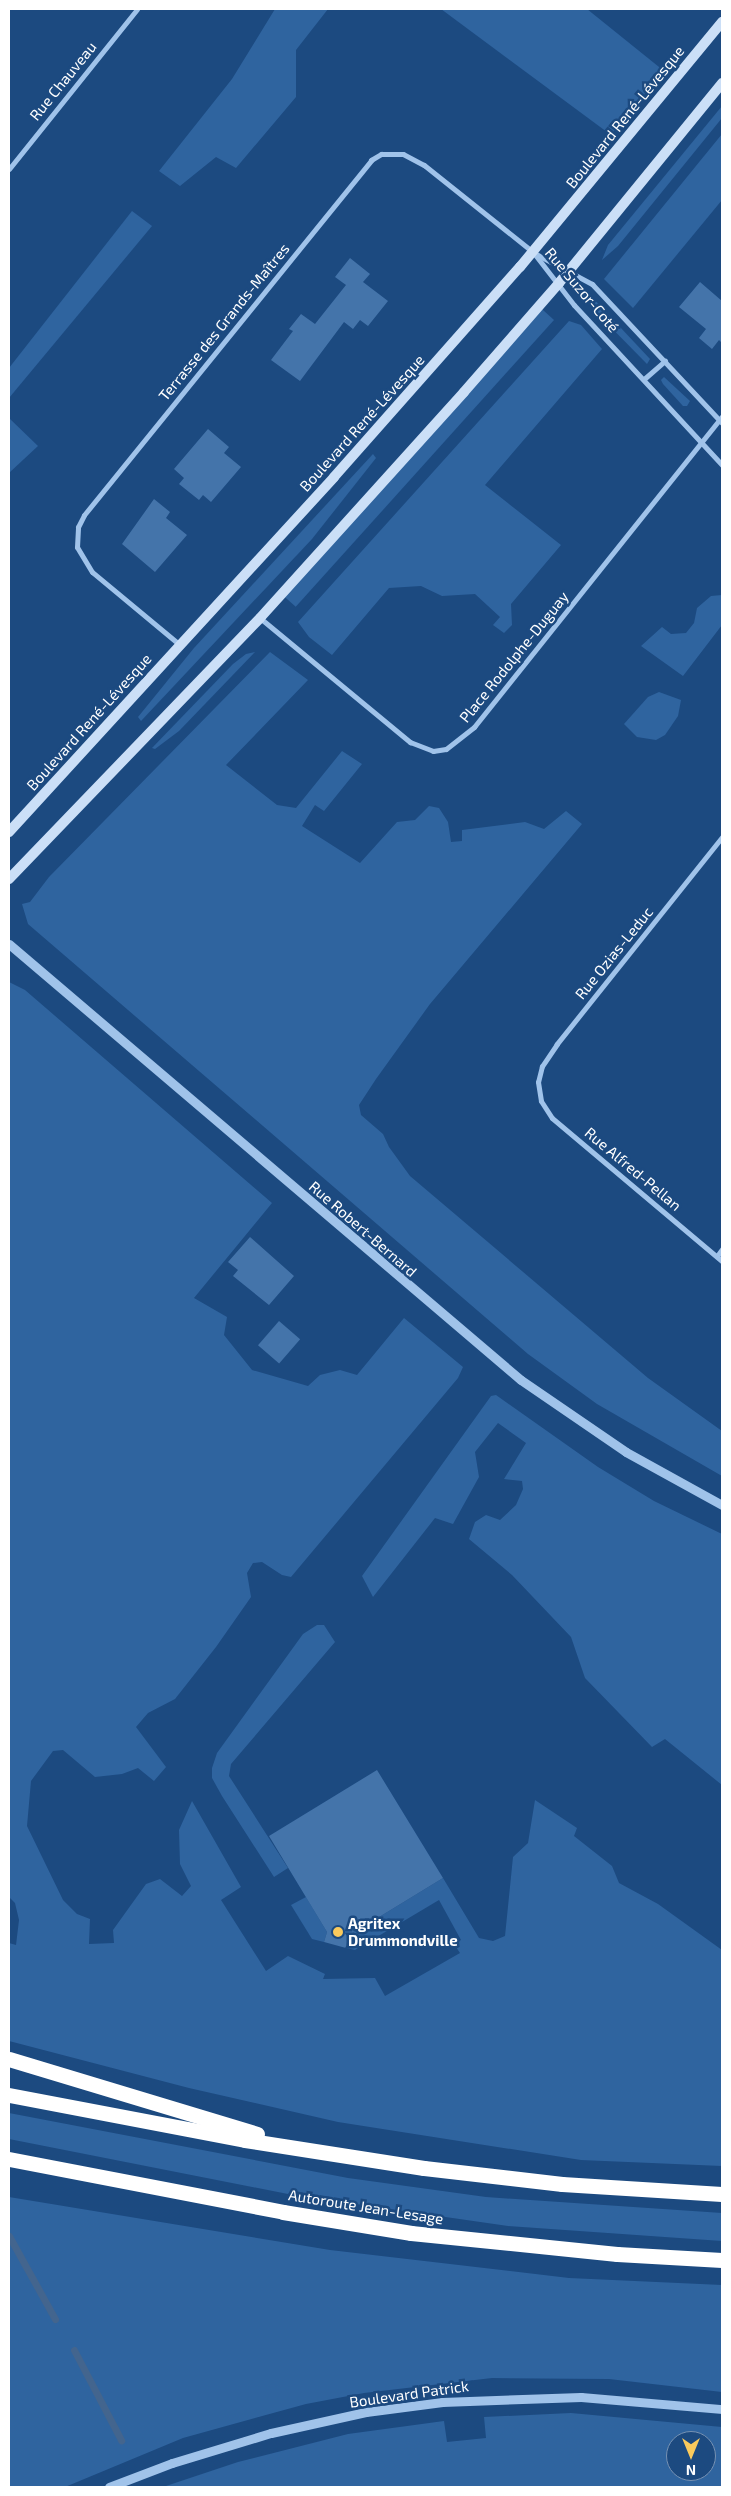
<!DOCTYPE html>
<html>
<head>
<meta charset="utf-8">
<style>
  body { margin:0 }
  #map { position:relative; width:731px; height:2496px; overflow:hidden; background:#1c4a80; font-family:"Exo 2",sans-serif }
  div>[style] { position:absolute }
  .green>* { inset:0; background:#2f649f; transform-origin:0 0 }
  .stream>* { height:7px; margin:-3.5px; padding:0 3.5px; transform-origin:3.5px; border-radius:3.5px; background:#43658e }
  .building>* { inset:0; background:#4474aa; transform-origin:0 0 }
  .minor>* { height:5px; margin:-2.5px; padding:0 2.5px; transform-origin:2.5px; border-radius:2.5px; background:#a0c3ea }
  .tertiary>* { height:9px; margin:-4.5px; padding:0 4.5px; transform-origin:4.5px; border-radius:4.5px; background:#a0c3ea }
  .secondary>* { height:10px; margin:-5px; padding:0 5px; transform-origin:5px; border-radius:5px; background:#cbdff7 }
  .motorway>* { height:15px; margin:-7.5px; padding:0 7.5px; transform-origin:7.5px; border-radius:7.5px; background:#fff }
  .dots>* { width:14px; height:14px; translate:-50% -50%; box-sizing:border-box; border:2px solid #1c4a80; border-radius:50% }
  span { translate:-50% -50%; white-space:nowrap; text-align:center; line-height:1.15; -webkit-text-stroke:5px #1c4a80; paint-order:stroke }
  .street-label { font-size:15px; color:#fff }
  .poi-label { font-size:15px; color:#fff; font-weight:700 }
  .left { translate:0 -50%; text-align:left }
  .frame { position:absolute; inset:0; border:10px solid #fff; pointer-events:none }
  .north { position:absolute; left:666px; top:2431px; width:50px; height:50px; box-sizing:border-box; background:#1c4a80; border:1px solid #7792b3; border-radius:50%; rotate:180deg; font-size:14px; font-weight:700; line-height:20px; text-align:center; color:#fff }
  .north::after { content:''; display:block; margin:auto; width:18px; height:22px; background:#faca5d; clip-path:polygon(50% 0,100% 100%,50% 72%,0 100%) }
</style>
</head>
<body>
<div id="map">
  <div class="green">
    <i style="clip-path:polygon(275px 9px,328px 9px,296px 50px,296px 97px,236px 168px,216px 157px,180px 186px,159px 171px,232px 79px)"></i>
    <i style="clip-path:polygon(441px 9px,587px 9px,664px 71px,611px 135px)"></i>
    <i style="clip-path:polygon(722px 106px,722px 118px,618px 246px,602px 260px,608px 245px)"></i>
    <i style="clip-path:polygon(722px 134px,722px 200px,633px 308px,604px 279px)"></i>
    <i style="clip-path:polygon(132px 211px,152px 226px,9px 398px,9px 368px)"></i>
    <i style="clip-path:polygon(591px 296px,650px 359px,647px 364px,588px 304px)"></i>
    <i style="left:554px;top:320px;width:386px;height:17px;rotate:132deg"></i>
    <i style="clip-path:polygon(569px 321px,581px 325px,602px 349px,485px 485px,561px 545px,511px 604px,512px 625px,504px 633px,493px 625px,500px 617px,475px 594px,442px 596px,421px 586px,389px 588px,332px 655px,309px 637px,298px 622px)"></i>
    <i style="clip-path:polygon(664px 377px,690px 401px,687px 406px,683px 406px,663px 384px,661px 380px)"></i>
    <i style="clip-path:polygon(9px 418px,38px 446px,9px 473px)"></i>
    <i style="clip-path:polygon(373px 454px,376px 458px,312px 539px,141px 721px,138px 717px,194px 648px)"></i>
    <i style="clip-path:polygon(722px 595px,722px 625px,683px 676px,641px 646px,662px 627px,671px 634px,686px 633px,694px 623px,697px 608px,711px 596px)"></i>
    <i style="clip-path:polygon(255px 652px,179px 731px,155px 749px,152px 748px,233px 664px,246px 654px)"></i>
    <i style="clip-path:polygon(270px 652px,308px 680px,226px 765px,277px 805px,296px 808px,342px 751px,362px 764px,324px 811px,315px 805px,302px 826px,360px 863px,397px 822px,415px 820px,429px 806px,439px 808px,448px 822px,451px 842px,462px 841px,462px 830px,525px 822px,544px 829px,566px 811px,582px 824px,430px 1004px,376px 1079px,359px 1105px,361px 1115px,383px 1134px,389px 1147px,410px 1176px,648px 1378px,722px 1431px,722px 1476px,597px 1404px,528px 1354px,28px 924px,22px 904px,30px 902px,49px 877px)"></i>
    <i style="clip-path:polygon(659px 692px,681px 700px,678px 716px,665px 735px,656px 740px,637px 737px,624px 724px,648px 697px)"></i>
    <i style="clip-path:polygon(9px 982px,25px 990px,272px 1203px,194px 1298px,227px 1317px,224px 1335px,252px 1370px,308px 1386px,320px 1375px,340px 1370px,357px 1375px,404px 1318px,463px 1367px,458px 1378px,291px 1577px,282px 1575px,262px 1562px,253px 1563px,247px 1573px,251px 1597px,216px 1647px,175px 1699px,148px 1713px,136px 1727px,166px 1767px,154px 1781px,138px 1768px,122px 1774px,95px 1777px,63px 1750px,53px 1751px,31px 1781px,27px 1826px,63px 1900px,77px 1914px,90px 1919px,89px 1944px,114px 1943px,113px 1930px,146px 1884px,160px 1879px,182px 1896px,191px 1886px,180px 1864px,179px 1830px,192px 1801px,241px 1887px,221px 1900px,266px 1971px,288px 1956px,325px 1974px,323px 1979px,375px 1978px,385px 1996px,460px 1953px,454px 1944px,461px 1940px,439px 1900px,355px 1950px,346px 1948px,348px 1936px,443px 1878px,479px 1938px,493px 1941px,505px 1936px,513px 1857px,528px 1843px,535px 1800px,577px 1828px,574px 1836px,612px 1866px,619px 1883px,658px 1904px,722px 1950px,722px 2166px,581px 2160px,338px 2122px,189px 2088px,9px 2041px,9px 1943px,16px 1945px,19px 1920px,15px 1903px,9px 1897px)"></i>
    <i style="clip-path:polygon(496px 1395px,598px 1467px,654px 1501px,722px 1534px,722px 1785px,665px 1739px,652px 1747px,585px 1678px,571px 1637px,512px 1575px,469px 1539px,475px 1522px,486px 1515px,500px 1520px,516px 1505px,523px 1489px,522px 1481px,504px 1479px,526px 1443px,498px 1423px,475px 1452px,479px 1477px,453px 1524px,435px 1518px,373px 1597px,362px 1576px,491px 1396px)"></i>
    <i style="clip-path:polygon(317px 1625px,324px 1625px,335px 1642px,231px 1764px,229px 1776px,288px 1868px,274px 1877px,222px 1796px,212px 1778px,212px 1768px,217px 1753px,303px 1634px)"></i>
    <i style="clip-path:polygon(306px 1897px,327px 1932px,324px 1942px,312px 1939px,291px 1905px)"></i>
    <i style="clip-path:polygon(9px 2113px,348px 2178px,486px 2197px,722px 2213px,722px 2241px,508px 2226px,293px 2195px,9px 2139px)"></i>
    <i style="clip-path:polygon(9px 2197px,330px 2250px,569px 2278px,722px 2285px,722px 2392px,609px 2379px,492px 2378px,364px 2393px,306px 2404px,183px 2438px,65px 2487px,9px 2487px)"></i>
    <i style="clip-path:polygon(evenodd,571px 2413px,722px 2427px,722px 2487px,163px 2487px,238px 2462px,348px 2434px,444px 2421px,447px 2442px,486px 2438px,484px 2417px,571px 2413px,676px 2441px,706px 2441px,706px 2471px,676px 2471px,676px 2441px)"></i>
  </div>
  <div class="stream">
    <i style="left:9px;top:2236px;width:95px;rotate:61deg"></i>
    <i style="left:74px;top:2350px;width:102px;rotate:62.4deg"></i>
  </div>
  <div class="building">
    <i style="clip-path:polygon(350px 258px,370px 274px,363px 282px,388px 301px,368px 326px,360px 320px,353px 329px,344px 322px,300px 381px,271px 360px,293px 331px,289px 329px,301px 314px,315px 324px,346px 285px,335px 277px)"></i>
    <i style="clip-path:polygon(700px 282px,722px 301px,722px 343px,719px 340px,712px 349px,699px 338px,706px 329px,679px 307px)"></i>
    <i style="clip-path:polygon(208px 429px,229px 447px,224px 453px,241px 467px,211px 502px,203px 495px,199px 500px,179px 484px,184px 478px,174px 469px)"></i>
    <i style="clip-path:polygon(154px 499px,170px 512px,166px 518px,187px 535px,155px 572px,122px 544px)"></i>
    <i style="clip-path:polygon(250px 1237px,294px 1276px,269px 1305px,233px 1276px,238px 1270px,228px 1262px)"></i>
    <i style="left:279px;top:1321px;width:28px;height:32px;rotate:41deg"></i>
    <i style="clip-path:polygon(377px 1770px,443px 1878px,348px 1936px,346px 1948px,324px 1942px,327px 1932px,269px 1836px)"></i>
  </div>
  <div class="minor">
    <i style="left:9px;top:169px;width:205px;rotate:-51.3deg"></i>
    <i style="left:536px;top:254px;width:64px;rotate:28.2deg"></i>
    <i style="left:592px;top:284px;width:190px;rotate:46.9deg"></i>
    <i style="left:644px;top:379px;width:28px;rotate:-41deg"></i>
    <i style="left:260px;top:618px;width:195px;rotate:39.6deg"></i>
    <i style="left:410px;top:742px;width:25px;rotate:21deg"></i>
    <i style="left:433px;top:751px;width:13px;rotate:-9deg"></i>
    <i style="left:446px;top:749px;width:36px;rotate:-38deg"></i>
    <i style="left:474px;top:727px;width:398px;rotate:-51.4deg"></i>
    <i style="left:180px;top:645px;width:114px;rotate:-140.3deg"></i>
    <i style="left:92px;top:572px;width:29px;rotate:-121deg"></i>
    <i style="left:77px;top:547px;width:20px;rotate:-87deg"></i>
    <i style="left:78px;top:527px;width:13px;rotate:-63deg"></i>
    <i style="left:84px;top:515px;width:457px;rotate:-51deg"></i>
    <i style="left:371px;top:160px;width:12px;rotate:-31deg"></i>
    <i style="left:381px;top:154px;width:22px"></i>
    <i style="left:403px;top:154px;width:24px;rotate:28deg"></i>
    <i style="left:424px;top:165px;width:139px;rotate:38.6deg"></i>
    <i style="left:533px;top:252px;width:67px;rotate:52.3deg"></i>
    <i style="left:574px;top:305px;width:218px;rotate:47.2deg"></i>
    <i style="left:722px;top:837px;width:265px;rotate:128.6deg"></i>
    <i style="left:557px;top:1044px;width:27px;rotate:124deg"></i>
    <i style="left:542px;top:1066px;width:16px;rotate:104deg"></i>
    <i style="left:538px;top:1082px;width:19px;rotate:81deg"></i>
    <i style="left:541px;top:1101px;width:20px;rotate:57deg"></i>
    <i style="left:552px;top:1118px;width:222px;rotate:40.1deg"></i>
    <i style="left:717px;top:1256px;width:9px;rotate:-54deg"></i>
  </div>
  <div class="tertiary">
    <i style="left:9px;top:944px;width:672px;rotate:40.42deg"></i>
    <i style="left:521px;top:1380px;width:127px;rotate:34.4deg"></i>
    <i style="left:626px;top:1452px;width:110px;rotate:28.9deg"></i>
    <i style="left:109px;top:2487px;width:67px;rotate:-20.9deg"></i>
    <i style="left:172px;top:2463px;width:103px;rotate:-16.9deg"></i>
    <i style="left:271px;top:2433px;width:97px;rotate:-12.5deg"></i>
    <i style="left:366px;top:2412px;width:77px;rotate:-7.5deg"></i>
    <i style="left:442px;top:2402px;width:139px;rotate:-2.1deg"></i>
    <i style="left:581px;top:2397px;width:142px;rotate:4.9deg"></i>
  </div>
  <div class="secondary">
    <i style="left:9px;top:832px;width:481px;rotate:-47.5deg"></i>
    <i style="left:334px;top:477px;width:281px;rotate:-48.5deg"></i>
    <i style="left:520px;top:267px;width:318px;rotate:-50.5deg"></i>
    <i style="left:9px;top:879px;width:362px;rotate:-46.1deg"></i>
    <i style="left:260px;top:618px;width:304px;rotate:-47.9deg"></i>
    <i style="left:464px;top:392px;width:145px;rotate:-48.9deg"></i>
    <i style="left:559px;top:283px;width:258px;rotate:-50.8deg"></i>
  </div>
  <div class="motorway">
    <i style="left:9px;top:2059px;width:259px;rotate:16.8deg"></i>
    <i style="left:9px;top:2095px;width:240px;rotate:10.8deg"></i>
    <i style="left:245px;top:2140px;width:181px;rotate:8.9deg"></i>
    <i style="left:424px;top:2168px;width:139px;rotate:6.6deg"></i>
    <i style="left:562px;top:2184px;width:160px;rotate:3.6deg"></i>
    <i style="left:9px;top:2159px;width:279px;rotate:10.9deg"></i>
    <i style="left:283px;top:2212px;width:130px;rotate:9.3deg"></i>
    <i style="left:411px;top:2233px;width:207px;rotate:5.8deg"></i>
    <i style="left:617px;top:2254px;width:105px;rotate:3.3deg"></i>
  </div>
  <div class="dots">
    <i style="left:338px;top:1932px;background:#faca5d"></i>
  </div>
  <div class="street-label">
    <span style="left:63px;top:81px;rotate:-51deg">Rue Chauveau</span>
    <span style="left:625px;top:117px;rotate:-51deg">Boulevard René-Lévesque</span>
    <span style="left:582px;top:290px;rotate:50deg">Rue Suzor-Coté</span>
    <span style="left:224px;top:322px;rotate:-51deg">Terrasse des Grands-Maîtres</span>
    <span style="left:362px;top:423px;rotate:-48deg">Boulevard René-Lévesque</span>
    <span style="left:514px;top:657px;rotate:-51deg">Place Rodolphe-Duguay</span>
    <span style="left:89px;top:722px;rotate:-48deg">Boulevard René-Lévesque</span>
    <span style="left:614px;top:953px;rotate:-51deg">Rue Ozias-Leduc</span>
    <span style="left:633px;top:1169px;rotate:40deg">Rue Alfred-Pellan</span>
    <span style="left:363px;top:1229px;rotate:41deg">Rue Robert-Bernard</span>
    <span style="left:366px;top:2207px;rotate:9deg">Autoroute Jean-Lesage</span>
    <span style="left:409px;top:2394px;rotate:-8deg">Boulevard Patrick</span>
  </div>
  <div class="poi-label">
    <span class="left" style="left:348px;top:1932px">Agritex<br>Drummondville</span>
  </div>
  <div class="frame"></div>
  <div class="north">N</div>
</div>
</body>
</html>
